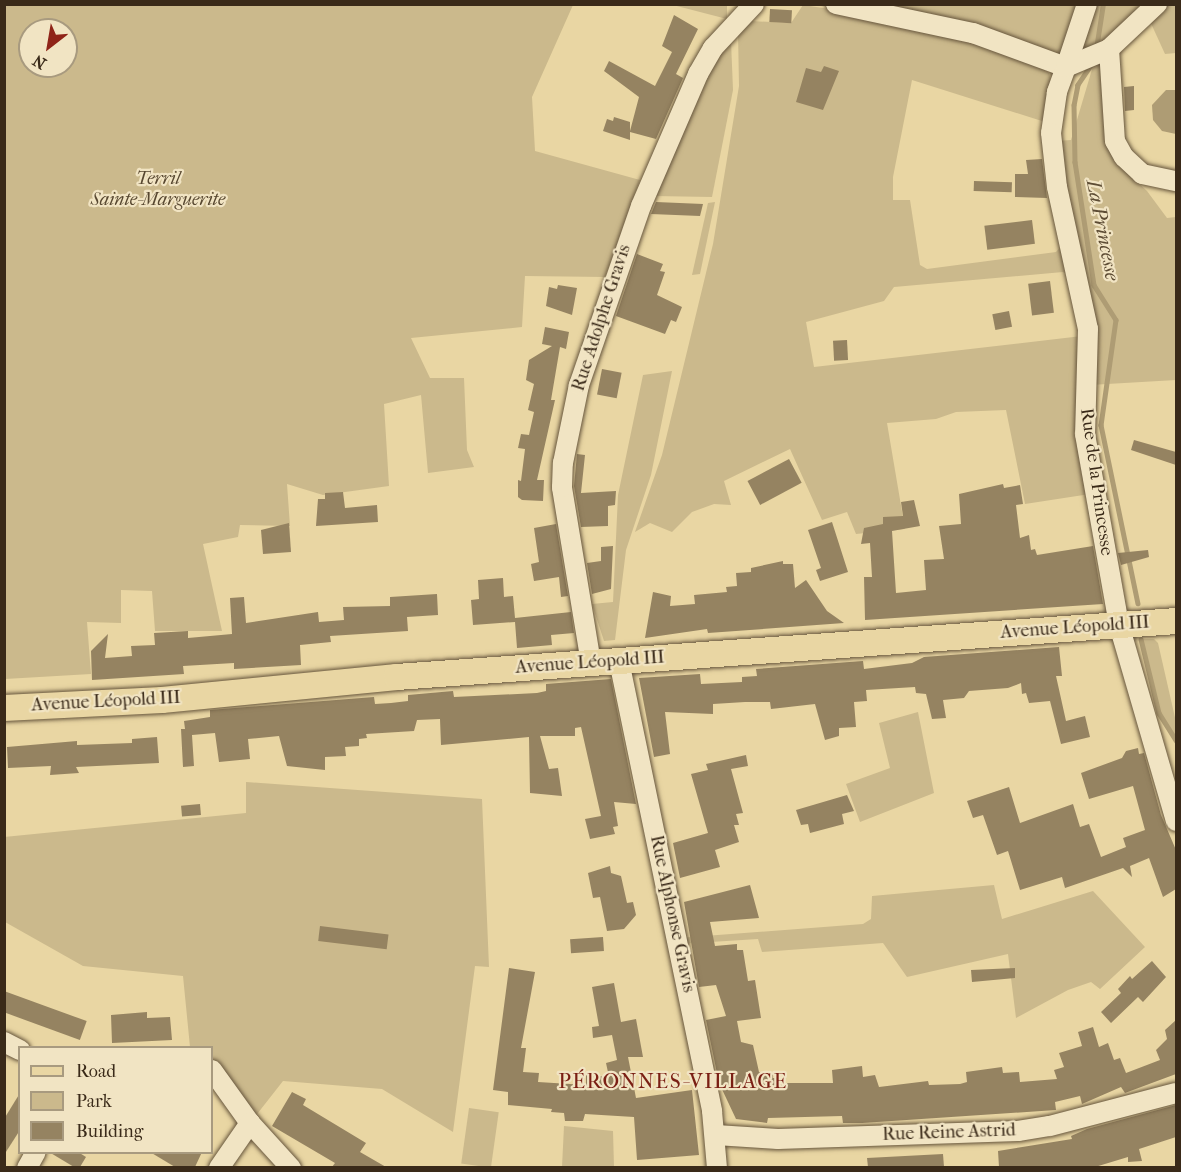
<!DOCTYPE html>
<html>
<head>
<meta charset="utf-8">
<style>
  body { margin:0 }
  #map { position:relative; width:1181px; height:1172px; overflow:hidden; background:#e9d6a3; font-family:"IM FELL French Canon",serif }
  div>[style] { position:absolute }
  .green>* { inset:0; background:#cbb98c; transform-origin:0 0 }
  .water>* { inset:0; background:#ae9c74 }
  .stream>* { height:4.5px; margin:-2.25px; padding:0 2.25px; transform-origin:2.25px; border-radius:2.25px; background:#ae9c74 }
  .building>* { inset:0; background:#958361; transform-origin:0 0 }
  .roads { filter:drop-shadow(0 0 2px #66553c) drop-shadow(0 0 2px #66553c) }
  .minor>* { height:20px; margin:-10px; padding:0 10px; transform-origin:10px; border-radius:10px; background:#f1e4c3 }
  .major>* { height:26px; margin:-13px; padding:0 13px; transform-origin:13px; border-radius:13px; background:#e9d6a3 }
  span { translate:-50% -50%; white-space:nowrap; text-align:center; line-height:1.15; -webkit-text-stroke:4.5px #f1e4c3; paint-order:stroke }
  .park-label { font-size:18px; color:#574730; font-style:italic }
  .street-label { font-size:18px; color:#3a2a19 }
  .water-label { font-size:20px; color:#5d4c34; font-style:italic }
  .quarter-label { font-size:21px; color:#7a1f14; letter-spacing:1.5px }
  .frame { position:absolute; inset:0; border:6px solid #3a2a19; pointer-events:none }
  .legend { position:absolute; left:18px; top:1046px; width:195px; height:108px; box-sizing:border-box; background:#f1e4c3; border:2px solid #a89a7f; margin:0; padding:8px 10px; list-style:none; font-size:18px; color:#3a2a19 }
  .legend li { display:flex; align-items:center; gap:12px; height:30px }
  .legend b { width:30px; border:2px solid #a89a7f }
  .north { position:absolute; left:18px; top:18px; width:60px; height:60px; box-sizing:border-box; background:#f1e4c3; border:2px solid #a89a7f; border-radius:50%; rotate:211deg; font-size:16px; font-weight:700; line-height:24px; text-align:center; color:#3a2a19 }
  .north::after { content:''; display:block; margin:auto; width:21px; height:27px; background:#8f2418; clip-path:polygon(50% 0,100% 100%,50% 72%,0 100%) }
</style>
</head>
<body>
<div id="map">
  <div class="green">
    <i style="clip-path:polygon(evenodd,5px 5px,573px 5px,532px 97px,535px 151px,640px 180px,605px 277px,525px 276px,522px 327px,411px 338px,430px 378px,464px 378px,467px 450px,474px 467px,428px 473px,421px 395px,384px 404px,389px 486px,323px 495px,287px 484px,290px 526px,240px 525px,238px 537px,203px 544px,222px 631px,155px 631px,152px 591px,121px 590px,121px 623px,87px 622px,91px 674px,5px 679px,5px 5px,30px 30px,66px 30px,66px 66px,30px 66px,30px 30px)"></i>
    <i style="clip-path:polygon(673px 5px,727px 5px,727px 19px)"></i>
    <i style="clip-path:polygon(803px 5px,889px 18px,1034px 59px,1049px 73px,1052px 85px,1045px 122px,912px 80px,893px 177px,893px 200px,910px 200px,920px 265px,927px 269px,1056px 252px,1063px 244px,1070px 276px,1063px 272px,894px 287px,884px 301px,806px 322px,814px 367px,1082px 336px,1090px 494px,1025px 504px,1006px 410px,956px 412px,936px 419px,887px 423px,905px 529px,856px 534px,847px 512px,822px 520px,790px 449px,724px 481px,731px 505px,714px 504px,692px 512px,672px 532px,650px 523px,635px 532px,662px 455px,713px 244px,739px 86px,738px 32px,750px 21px,791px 23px)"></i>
    <i style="clip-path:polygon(853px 5px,1084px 5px,1066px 60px)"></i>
    <i style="clip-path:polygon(1090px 5px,1152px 5px,1103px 47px,1083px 47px)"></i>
    <i style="clip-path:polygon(1162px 5px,1176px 5px,1176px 53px,1165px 54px,1149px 19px)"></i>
    <i style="clip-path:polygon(731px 41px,733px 90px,712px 197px,654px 196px,715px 62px)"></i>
    <i style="clip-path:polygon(1104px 60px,1119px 165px,1147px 191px,1167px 218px,1176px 217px,1176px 380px,1090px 385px,1056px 141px,1071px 140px,1093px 66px)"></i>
    <i style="clip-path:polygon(715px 202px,700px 274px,692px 275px,708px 203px)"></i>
    <i style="clip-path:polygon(672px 371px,651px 475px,626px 550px,615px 640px,604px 641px,592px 604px,613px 602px,618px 495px,643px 375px)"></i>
    <i style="clip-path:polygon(1141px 639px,1154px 639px,1158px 643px,1176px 722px,1176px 740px,1159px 713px)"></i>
    <i style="clip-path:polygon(918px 712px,934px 793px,860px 822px,846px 784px,890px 768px,879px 723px)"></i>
    <i style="clip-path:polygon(246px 782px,482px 799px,489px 967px,475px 966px,453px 1132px,382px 1089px,283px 1081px,250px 1123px,212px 1070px,212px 1048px,190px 1047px,183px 976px,83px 966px,5px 922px,4px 837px,246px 813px)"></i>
    <i style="clip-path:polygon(994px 885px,1002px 919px,1093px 891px,1145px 947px,1100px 989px,1091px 982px,1068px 990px,1016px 1018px,1008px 954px,907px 977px,883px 943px,762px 952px,758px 939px,679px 944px,678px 938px,863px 924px,871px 919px,872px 896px)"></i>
    <i style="left:469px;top:1108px;width:30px;height:56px;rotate:8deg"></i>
    <i style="clip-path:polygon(564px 1126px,613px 1131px,614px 1167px,562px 1167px)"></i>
  </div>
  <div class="water">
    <i style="clip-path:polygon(1166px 90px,1176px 90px,1176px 134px,1162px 131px,1153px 120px,1152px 105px)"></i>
  </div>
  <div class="stream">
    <i style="left:1096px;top:49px;width:46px;rotate:-81.2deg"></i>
    <i style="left:1094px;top:61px;width:29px;rotate:124deg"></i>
    <i style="left:1078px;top:85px;width:20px;rotate:101deg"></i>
    <i style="left:1074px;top:105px;width:57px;rotate:89deg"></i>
    <i style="left:1075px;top:162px;width:124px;rotate:81.2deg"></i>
    <i style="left:1094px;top:285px;width:41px;rotate:57.8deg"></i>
    <i style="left:1116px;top:320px;width:106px;rotate:98.1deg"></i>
    <i style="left:1101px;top:425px;width:182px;rotate:78.3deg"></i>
    <i style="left:1141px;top:639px;width:76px;rotate:76.3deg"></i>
    <i style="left:1159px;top:713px;width:32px;rotate:58deg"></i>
  </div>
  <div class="building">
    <i style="left:770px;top:9px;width:22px;height:13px;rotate:3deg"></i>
    <i style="clip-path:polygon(674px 15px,698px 29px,676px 74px,683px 78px,656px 139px,630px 132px,630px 140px,603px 131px,607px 119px,613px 121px,614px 117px,630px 122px,630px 131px,639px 97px,604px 71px,609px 61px,655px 86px,672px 52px,662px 46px)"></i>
    <i style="clip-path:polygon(824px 66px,839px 71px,823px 110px,796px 102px,806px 68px,821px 72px)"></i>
    <i style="clip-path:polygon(1134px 86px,1134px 110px,1125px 111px,1124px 87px)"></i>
    <i style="clip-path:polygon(1042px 159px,1047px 198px,1015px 197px,1015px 174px,1028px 174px,1026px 160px)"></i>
    <i style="left:974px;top:181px;width:38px;height:10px;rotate:2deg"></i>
    <i style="clip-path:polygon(656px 202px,703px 204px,700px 216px,651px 214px)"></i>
    <i style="left:1032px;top:220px;width:24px;height:48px;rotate:83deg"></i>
    <i style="clip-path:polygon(637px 254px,663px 264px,660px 271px,665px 272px,657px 295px,682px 307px,676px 322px,671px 320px,665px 334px,616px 316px)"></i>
    <i style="left:1050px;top:281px;width:32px;height:22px;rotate:83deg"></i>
    <i style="clip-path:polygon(558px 285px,577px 288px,572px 315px,546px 306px,549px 287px,557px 289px)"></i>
    <i style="left:1009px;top:311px;width:16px;height:17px;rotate:79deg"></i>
    <i style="clip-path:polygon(545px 327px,569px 332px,566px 349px,560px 347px,551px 400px,555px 400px,537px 480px,544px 480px,543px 501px,522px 500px,518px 497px,518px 480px,521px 481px,525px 449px,518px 448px,521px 434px,529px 435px,534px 412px,528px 410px,534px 384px,526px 380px,529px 360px,552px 346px,542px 344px)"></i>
    <i style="left:847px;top:340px;width:20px;height:14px;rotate:87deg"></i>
    <i style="left:602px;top:369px;width:20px;height:26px;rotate:11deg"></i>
    <i style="clip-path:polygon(1134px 440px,1176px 452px,1176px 465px,1131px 450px)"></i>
    <i style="clip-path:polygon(577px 454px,585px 455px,581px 493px,616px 491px,615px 505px,608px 506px,608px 526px,581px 527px,574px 486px)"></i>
    <i style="left:789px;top:459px;width:27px;height:47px;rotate:62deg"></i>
    <i style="clip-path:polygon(1003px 484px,1004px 488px,1020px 485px,1023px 504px,1016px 505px,1020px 538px,1029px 535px,1031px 550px,1035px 549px,1037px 555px,1093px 546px,1103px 604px,865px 620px,864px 577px,872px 577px,870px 543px,861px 544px,864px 528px,883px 524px,883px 517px,903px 516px,901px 502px,914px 500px,920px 526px,892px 531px,896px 593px,926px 590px,924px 560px,944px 559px,939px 526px,961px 524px,959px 494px)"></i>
    <i style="clip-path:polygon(343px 492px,345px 508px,377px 505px,378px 522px,316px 526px,318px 499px,325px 499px,325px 493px)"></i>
    <i style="clip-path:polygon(832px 522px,848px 572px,820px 581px,816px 570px,821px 568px,808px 530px)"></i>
    <i style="clip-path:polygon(289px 523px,291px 552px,263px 554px,261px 530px)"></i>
    <i style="clip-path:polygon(556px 524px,568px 596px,561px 597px,559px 577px,534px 581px,531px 564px,539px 562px,534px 528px)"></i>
    <i style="clip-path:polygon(613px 546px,611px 589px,592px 594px,587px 563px,601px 561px,601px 547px)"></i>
    <i style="clip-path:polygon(1148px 550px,1149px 557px,1121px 565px,1118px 553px)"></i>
    <i style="clip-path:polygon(783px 561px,783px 564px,793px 564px,795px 588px,806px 580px,827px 611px,844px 623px,708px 633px,707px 629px,645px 638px,653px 592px,671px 596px,670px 606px,695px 604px,694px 595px,727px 592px,726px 587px,737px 586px,736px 573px,751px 572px,751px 568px)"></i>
    <i style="clip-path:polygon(503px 578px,504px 597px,513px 596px,515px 618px,571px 612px,574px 633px,551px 635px,552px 645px,517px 648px,515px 622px,473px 625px,471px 600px,479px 599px,478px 580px)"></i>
    <i style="clip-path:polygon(437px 594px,438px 615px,407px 617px,408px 631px,330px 636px,331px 642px,300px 645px,301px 665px,234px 669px,234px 663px,183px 666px,184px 674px,92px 680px,91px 651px,108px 634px,105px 658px,132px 656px,131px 646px,155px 645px,154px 633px,188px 631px,188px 638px,232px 634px,230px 598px,244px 597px,246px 623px,318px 612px,319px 622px,344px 620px,343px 607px,390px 606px,390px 597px)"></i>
    <i style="clip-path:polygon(1059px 647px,1062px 676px,1056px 676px,1066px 721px,1085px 716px,1090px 737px,1061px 744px,1050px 701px,1029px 703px,1026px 693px,1022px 694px,1021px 683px,1008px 688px,969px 691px,964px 698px,943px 700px,946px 718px,932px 719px,926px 694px,916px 693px,915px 687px,866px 690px,867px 701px,854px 702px,856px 727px,839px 728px,839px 736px,825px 740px,815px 704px,771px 709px,770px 702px,745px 702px,713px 704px,713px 714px,665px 712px,670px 754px,654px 757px,639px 678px,700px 674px,701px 684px,742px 682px,742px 677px,757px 676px,756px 669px,863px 661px,864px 669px,912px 663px,924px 657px)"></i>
    <i style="clip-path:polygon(611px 679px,636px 804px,614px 802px,618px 826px,613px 827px,615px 834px,590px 839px,585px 819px,601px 816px,581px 727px,575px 728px,575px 736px,540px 736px,549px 769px,558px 768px,562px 796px,530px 793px,529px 737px,441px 745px,440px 719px,417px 720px,414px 731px,366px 734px,367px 738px,359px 739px,359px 746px,345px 747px,346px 756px,325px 757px,325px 770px,287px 766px,279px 736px,248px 739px,250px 759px,219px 762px,215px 733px,192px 735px,194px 766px,183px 767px,181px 729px,185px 729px,184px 721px,210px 717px,210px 710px,374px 697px,375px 704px,391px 703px,408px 701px,408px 695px,453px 691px,454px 697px,537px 693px,546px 691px,546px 684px)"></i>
    <i style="clip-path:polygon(157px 737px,159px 763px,76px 767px,79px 773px,50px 775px,51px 766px,8px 768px,7px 747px,77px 741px,77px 745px,132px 743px,132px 739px)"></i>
    <i style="clip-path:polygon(1138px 748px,1139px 754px,1144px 753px,1161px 815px,1176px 850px,1176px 889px,1163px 897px,1149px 858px,1130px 866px,1132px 877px,1123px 868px,1065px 888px,1062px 877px,1020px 890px,1008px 851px,997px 855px,983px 815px,973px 818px,967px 801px,1009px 787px,1020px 823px,1073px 804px,1080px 827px,1089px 824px,1101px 857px,1126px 847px,1123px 838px,1145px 830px,1133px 786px,1089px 799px,1081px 773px,1122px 758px,1126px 751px)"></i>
    <i style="clip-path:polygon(746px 755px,748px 766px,731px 769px,743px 813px,736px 814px,739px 825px,734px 825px,739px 842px,715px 850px,720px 867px,680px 878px,673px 843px,708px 833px,691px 774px,708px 770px,706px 764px)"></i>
    <i style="clip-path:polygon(847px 795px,854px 811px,842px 814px,844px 824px,810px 833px,808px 824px,801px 825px,796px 810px)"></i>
    <i style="left:200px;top:804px;width:11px;height:19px;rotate:85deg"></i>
    <i style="clip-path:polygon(610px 866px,611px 873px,621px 876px,627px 903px,633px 902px,636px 915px,624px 929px,607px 931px,600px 897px,593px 898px,588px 873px)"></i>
    <i style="clip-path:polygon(750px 885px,759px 918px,710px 922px,715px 946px,737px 944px,737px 950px,743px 950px,748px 981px,755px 980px,761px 1018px,737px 1021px,741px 1042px,753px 1045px,759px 1072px,773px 1073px,773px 1078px,779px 1078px,780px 1083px,833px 1083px,832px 1070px,862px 1066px,863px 1077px,875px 1075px,879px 1087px,928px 1081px,929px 1085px,960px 1084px,967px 1082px,966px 1072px,1002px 1067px,1003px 1073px,1019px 1072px,1020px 1082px,1057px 1079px,1054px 1070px,1064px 1067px,1059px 1053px,1082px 1046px,1078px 1032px,1093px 1027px,1099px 1047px,1108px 1043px,1114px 1060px,1120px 1058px,1126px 1073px,1160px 1060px,1156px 1050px,1167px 1039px,1165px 1030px,1176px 1020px,1176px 1074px,1125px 1093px,1121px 1087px,1082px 1104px,1080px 1096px,1055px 1102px,1056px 1110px,862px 1123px,843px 1123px,842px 1116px,768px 1118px,767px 1123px,736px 1119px,719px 1083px,706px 1020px,726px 1016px,716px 985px,699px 987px,684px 902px)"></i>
    <i style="left:320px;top:926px;width:69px;height:15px;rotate:7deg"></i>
    <i style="left:603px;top:937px;width:14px;height:33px;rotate:86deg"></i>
    <i style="clip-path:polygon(1152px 961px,1166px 977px,1143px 1002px,1138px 997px,1111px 1023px,1101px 1012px,1121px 993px,1118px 989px,1130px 976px,1132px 979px)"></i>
    <i style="clip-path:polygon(509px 968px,535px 972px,521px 1048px,526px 1048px,523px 1072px,539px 1073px,538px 1082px,586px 1085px,586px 1075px,609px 1077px,606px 1063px,617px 1060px,612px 1035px,593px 1038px,592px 1027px,599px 1026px,592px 987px,614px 983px,621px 1022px,636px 1019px,643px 1057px,628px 1057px,636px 1098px,692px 1090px,699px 1155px,637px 1160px,634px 1117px,585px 1114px,583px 1121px,565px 1121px,564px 1113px,551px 1112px,552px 1109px,508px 1105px,508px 1092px,493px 1090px)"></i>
    <i style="clip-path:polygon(1015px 968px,1015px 978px,972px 982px,971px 970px)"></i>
    <i style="left:4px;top:991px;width:88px;height:20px;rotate:20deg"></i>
    <i style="clip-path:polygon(147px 1012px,147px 1018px,170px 1017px,172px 1040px,112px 1043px,111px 1015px)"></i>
    <i style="clip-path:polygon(292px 1092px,306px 1099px,303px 1105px,366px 1143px,360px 1152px,386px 1167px,332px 1167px,335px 1163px,272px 1126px)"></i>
    <i style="clip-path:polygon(20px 1093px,20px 1130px,4px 1155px,4px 1119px)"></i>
    <i style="clip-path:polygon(1176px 1105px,1176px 1137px,1139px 1149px,1142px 1161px,1128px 1162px,1128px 1157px,1095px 1167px,999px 1167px,998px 1151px,1072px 1139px,1071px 1136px,1087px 1129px)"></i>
    <i style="clip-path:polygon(49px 1152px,78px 1152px,86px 1157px,80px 1167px,74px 1167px)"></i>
    <i style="clip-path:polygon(150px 1152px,202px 1152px,195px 1167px,175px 1167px)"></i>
    <i style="clip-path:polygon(943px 1154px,944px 1167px,868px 1167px,867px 1158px)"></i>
  </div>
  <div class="roads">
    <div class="minor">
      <i style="left:836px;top:4px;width:140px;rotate:12deg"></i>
      <i style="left:973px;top:33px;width:99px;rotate:20.1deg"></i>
      <i style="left:1066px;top:67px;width:27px;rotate:110deg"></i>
      <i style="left:1057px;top:92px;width:41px;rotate:98.3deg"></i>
      <i style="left:1051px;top:133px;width:54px;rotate:83.7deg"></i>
      <i style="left:1057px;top:187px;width:145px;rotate:77.7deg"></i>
      <i style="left:1088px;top:329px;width:105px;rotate:91.6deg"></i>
      <i style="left:1085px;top:434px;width:194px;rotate:79.9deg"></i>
      <i style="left:1119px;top:625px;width:204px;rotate:73.8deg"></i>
      <i style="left:1109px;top:49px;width:92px;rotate:86.3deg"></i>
      <i style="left:1115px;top:141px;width:18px;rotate:61deg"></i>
      <i style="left:1124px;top:157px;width:25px;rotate:43deg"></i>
      <i style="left:1142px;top:174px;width:35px;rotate:12deg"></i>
      <i style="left:1066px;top:67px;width:47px;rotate:-22.7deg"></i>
      <i style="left:1109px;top:49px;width:66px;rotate:-43.2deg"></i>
      <i style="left:1066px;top:67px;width:66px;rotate:-71.6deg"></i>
      <i style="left:619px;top:661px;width:460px;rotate:78.3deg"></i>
      <i style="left:712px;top:1111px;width:57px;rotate:85deg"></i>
      <i style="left:591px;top:663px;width:178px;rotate:-99.4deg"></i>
      <i style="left:562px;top:487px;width:24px;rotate:-88deg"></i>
      <i style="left:563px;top:463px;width:80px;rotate:-78.4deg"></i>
      <i style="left:579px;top:385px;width:189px;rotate:-70.9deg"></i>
      <i style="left:641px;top:206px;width:144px;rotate:-66.6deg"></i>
      <i style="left:698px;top:74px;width:30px;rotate:-60deg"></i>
      <i style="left:713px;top:48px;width:60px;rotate:-47deg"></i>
      <i style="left:4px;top:1042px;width:18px;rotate:27deg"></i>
      <i style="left:212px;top:1070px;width:65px;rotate:54.4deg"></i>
      <i style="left:250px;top:1123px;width:61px;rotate:47.7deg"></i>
      <i style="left:716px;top:1135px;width:62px;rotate:3.7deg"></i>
      <i style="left:778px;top:1139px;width:240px;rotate:-1.9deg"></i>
      <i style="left:1018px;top:1131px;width:32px;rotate:-9deg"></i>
      <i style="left:1050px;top:1126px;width:130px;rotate:-14.7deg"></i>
      <i style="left:27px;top:1168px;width:18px;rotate:-61deg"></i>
      <i style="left:219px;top:1168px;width:55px;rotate:-55.4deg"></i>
    </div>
    <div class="major">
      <i style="left:4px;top:708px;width:158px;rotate:-2.9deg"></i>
      <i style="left:162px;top:700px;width:236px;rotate:-5.6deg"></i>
      <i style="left:397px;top:677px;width:781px;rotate:-4.11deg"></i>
    </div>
  </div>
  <div class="park-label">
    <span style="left:158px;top:190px">Terril<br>Sainte-Marguerite</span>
  </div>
  <div class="street-label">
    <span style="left:602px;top:318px;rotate:-72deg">Rue Adolphe Gravis</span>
    <span style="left:1096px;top:482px;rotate:82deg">Rue de la Princesse</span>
    <span style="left:1075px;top:628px;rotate:-4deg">Avenue Léopold III</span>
    <span style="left:590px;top:663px;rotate:-4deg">Avenue Léopold III</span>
    <span style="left:106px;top:702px;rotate:-3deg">Avenue Léopold III</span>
    <span style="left:672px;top:914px;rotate:78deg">Rue Alphonse Gravis</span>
    <span style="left:949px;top:1133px;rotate:-2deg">Rue Reine Astrid</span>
  </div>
  <div class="water-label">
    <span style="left:1103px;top:230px;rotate:79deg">La Princesse</span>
  </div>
  <div class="quarter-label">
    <span style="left:673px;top:1081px">PÉRONNES-VILLAGE</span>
  </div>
  <div class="frame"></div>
  <ul class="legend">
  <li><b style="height:8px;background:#e9d6a3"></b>Road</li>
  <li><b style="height:16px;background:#cbb98c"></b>Park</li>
  <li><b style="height:16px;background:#958361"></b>Building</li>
  </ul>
  <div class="north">N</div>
</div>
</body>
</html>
